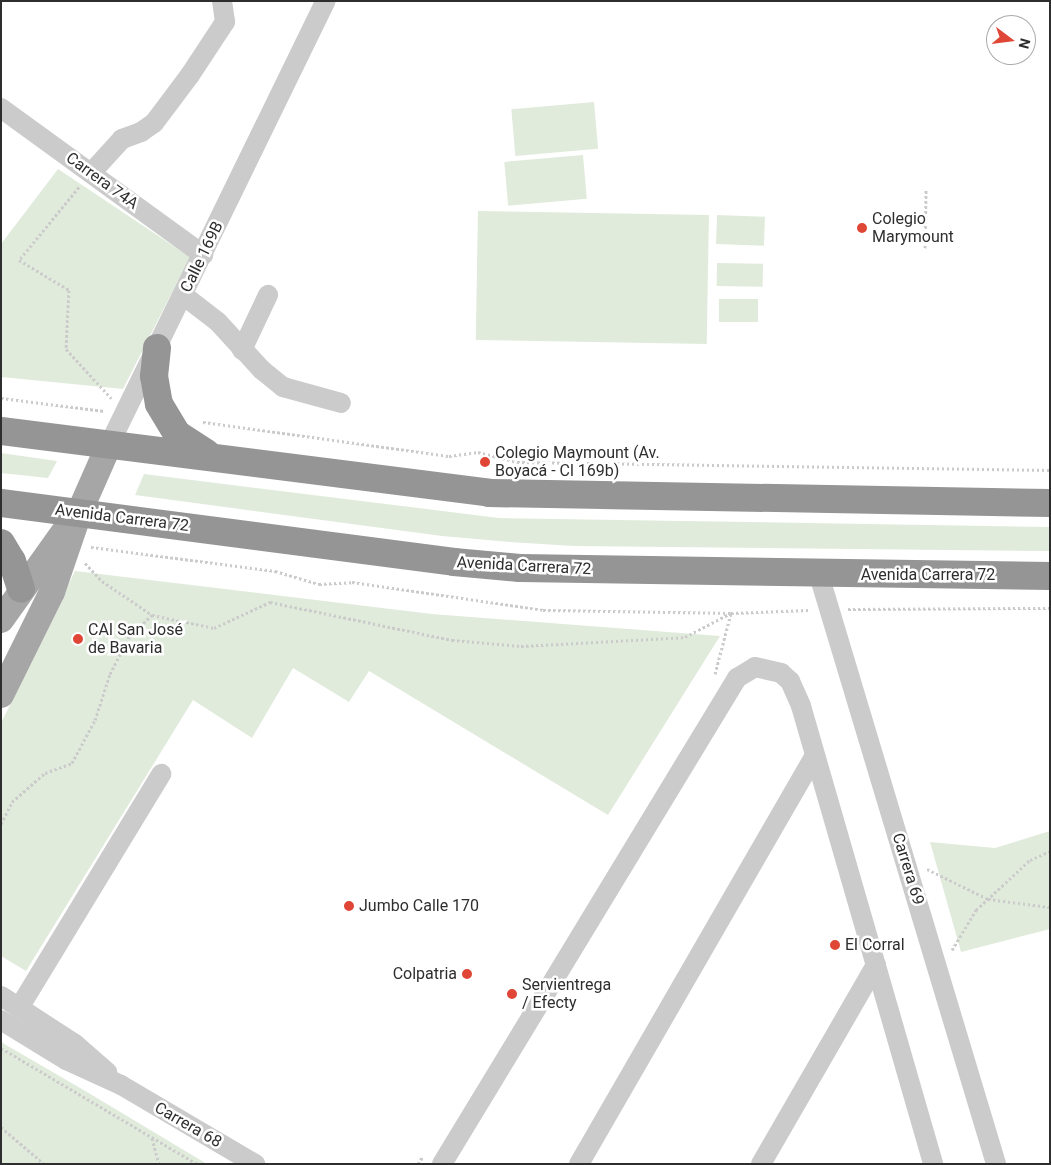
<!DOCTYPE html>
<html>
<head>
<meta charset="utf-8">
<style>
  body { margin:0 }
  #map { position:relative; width:1051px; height:1165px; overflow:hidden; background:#fff; font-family:Roboto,sans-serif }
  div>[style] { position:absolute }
  .green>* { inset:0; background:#e1ebdc; transform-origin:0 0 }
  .path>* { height:3px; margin-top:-1.5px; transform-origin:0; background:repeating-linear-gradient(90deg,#cbcbcb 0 2.5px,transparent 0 5px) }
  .minor>* { height:20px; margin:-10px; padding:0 10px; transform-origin:10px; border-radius:10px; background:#cbcbcb }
  .major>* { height:26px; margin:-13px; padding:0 13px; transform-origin:13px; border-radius:13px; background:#a6a6a6 }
  .highway>* { height:28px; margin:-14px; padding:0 14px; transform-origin:14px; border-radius:14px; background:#959595 }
  .dots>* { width:14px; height:14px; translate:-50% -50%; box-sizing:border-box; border:2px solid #fff; border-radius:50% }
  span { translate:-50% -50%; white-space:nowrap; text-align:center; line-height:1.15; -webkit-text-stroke:5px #fff; paint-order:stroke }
  .street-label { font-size:16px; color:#2e2e2e }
  .poi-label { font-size:16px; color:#2e2e2e }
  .left { translate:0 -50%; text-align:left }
  .right { translate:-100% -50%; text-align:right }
  .frame { position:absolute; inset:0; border:2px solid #2e2e2e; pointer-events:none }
  .north { position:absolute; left:986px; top:15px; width:50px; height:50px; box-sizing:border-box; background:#fff; border:1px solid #ababab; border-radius:50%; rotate:105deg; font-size:14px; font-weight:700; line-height:20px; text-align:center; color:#2e2e2e }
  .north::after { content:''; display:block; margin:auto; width:18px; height:22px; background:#df4635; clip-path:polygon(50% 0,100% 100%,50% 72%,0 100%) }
</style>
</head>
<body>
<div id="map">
  <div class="green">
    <i style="left:594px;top:102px;width:47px;height:83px;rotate:85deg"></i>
    <i style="left:583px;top:155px;width:44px;height:79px;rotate:85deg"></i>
    <i style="clip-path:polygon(58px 169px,190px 257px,123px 389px,1px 377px,1px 244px)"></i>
    <i style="left:478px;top:211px;width:231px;height:129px;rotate:1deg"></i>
    <i style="left:717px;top:215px;width:48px;height:29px;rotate:2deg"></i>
    <i style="left:717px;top:263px;width:46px;height:23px;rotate:1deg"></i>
    <i style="left:719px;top:299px;width:39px;height:23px"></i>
    <i style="clip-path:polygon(1px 453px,57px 461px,48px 478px,1px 473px)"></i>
    <i style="clip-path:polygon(144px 474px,499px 518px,1050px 527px,1050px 551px,573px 546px,510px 542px,442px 536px,135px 495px)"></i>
    <i style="clip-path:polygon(75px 571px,432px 614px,720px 636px,608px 815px,369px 671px,349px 702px,293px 668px,252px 738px,193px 700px,26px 971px,1px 956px,1px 723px)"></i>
    <i style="clip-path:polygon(1050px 831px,1050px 929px,961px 952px,930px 842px,995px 848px)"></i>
    <i style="clip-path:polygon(1px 1042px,87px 1092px,207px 1164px,1px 1164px)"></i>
  </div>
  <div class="path">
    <i style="left:79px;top:187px;width:94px;rotate:129.4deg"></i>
    <i style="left:19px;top:260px;width:58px;rotate:31deg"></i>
    <i style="left:69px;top:290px;width:59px;rotate:92.9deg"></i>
    <i style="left:66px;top:349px;width:67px;rotate:47.4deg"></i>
    <i style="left:925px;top:248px;width:59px;rotate:-89deg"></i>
    <i style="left:1px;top:398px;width:104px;rotate:7.2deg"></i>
    <i style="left:203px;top:422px;width:248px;rotate:7.9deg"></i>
    <i style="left:449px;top:456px;width:29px;rotate:-8deg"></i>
    <i style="left:478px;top:452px;width:40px;rotate:14.4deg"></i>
    <i style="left:517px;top:462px;width:533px;rotate:0.86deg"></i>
    <i style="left:91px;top:547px;width:186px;rotate:7.4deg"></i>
    <i style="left:275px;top:571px;width:46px;rotate:16.5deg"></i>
    <i style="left:319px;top:584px;width:33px;rotate:-3deg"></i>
    <i style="left:352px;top:582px;width:193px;rotate:8.3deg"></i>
    <i style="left:543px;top:610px;width:188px;rotate:0.9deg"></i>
    <i style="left:731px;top:613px;width:78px;rotate:-2.2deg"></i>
    <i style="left:85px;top:563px;width:25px;rotate:47deg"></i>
    <i style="left:102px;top:581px;width:60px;rotate:34.2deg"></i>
    <i style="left:848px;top:609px;width:202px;rotate:-0.3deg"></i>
    <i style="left:715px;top:674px;width:63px;rotate:-75.3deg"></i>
    <i style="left:1px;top:824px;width:25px;rotate:-63deg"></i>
    <i style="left:12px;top:802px;width:44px;rotate:-41.3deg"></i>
    <i style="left:45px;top:773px;width:29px;rotate:-20deg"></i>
    <i style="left:72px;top:763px;width:49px;rotate:-61.9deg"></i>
    <i style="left:95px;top:720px;width:48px;rotate:-71.9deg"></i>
    <i style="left:110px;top:674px;width:42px;rotate:-62.8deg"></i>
    <i style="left:129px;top:637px;width:32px;rotate:-44deg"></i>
    <i style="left:152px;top:615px;width:63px;rotate:11.8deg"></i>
    <i style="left:214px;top:628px;width:62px;rotate:-24.9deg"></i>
    <i style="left:270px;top:602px;width:186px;rotate:11.8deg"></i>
    <i style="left:452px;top:640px;width:69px;rotate:5deg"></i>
    <i style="left:521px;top:646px;width:164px;rotate:-3.1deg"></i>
    <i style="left:685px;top:637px;width:52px;rotate:-27.6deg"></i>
    <i style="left:927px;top:869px;width:68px;rotate:26.2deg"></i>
    <i style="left:988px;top:899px;width:63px;rotate:7.4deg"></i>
    <i style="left:952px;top:950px;width:47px;rotate:-59deg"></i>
    <i style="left:976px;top:910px;width:74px;rotate:-42.8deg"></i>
    <i style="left:1030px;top:860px;width:22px;rotate:-24deg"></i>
    <i style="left:1px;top:1048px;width:228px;rotate:30.6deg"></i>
    <i style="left:1px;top:1127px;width:57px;rotate:40.7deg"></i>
    <i style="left:152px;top:1138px;width:27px;rotate:75deg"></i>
    <i style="left:418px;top:1164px;width:9px;rotate:-58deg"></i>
  </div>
  <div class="minor">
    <i style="left:1px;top:108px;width:250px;rotate:36deg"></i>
    <i style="left:91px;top:173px;width:46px;rotate:-47.6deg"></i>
    <i style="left:122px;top:139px;width:20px;rotate:-20deg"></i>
    <i style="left:141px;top:132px;width:16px;rotate:-35deg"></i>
    <i style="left:154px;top:123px;width:60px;rotate:-53.1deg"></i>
    <i style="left:190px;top:75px;width:64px;rotate:-56.6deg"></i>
    <i style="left:225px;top:22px;width:21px;rotate:-98deg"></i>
    <i style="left:183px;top:295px;width:44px;rotate:37.6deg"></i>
    <i style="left:218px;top:322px;width:65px;rotate:47.5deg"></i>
    <i style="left:262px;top:370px;width:27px;rotate:39deg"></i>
    <i style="left:283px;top:387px;width:60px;rotate:15.4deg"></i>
    <i style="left:242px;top:350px;width:61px;rotate:-64.7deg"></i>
    <i style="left:109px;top:445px;width:494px;rotate:-64deg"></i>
    <i style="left:819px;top:575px;width:615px;rotate:73.27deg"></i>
    <i style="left:1px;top:996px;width:88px;rotate:33deg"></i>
    <i style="left:75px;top:1044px;width:43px;rotate:41.2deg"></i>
    <i style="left:19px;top:1008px;width:274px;rotate:-58.7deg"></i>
    <i style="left:1px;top:1020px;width:76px;rotate:31.6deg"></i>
    <i style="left:66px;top:1060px;width:60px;rotate:24.4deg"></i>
    <i style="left:121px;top:1085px;width:156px;rotate:30.5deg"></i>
    <i style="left:442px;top:1164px;width:569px;rotate:-58.74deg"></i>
    <i style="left:737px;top:678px;width:21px;rotate:-31deg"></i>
    <i style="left:755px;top:667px;width:27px;rotate:13deg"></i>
    <i style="left:781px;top:673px;width:12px;rotate:42deg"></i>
    <i style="left:790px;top:681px;width:27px;rotate:66deg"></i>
    <i style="left:801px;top:706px;width:477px;rotate:73.9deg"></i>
    <i style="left:579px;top:1164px;width:471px;rotate:-60deg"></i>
    <i style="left:761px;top:1164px;width:230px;rotate:-60deg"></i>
  </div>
  <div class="major">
    <i style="left:1px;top:620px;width:112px;rotate:-54.5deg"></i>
    <i style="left:1px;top:695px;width:115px;rotate:-63.7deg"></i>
    <i style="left:52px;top:592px;width:83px;rotate:-71.1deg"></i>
    <i style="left:79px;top:513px;width:74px;rotate:-66.2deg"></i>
  </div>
  <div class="highway">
    <i style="left:157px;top:348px;width:28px;rotate:96deg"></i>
    <i style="left:154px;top:376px;width:28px;rotate:80deg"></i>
    <i style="left:159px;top:404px;width:35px;rotate:59deg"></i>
    <i style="left:177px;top:434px;width:35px;rotate:33deg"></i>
    <i style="left:1px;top:431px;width:492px;rotate:7.2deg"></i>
    <i style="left:489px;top:493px;width:561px;rotate:1.02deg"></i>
    <i style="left:1px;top:503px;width:457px;rotate:7.4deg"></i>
    <i style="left:454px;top:562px;width:66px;rotate:5.2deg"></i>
    <i style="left:520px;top:568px;width:530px;rotate:0.86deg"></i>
    <i style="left:1px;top:543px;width:21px;rotate:59deg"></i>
    <i style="left:12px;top:561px;width:29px;rotate:72deg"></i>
  </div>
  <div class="dots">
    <i style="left:862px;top:228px;background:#df4635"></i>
    <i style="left:485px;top:462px;background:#df4635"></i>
    <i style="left:78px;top:639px;background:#df4635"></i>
    <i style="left:349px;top:906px;background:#df4635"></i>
    <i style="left:835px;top:945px;background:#df4635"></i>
    <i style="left:467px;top:974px;background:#df4635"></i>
    <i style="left:512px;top:994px;background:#df4635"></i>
  </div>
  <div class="street-label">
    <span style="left:102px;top:181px;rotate:36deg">Carrera 74A</span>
    <span style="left:202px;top:257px;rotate:-64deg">Calle 169B</span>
    <span style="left:122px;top:518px;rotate:7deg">Avenida Carrera 72</span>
    <span style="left:524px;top:566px;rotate:3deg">Avenida Carrera 72</span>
    <span style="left:928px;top:575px">Avenida Carrera 72</span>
    <span style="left:908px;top:869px;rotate:73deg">Carrera 69</span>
    <span style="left:188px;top:1125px;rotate:30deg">Carrera 68</span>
  </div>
  <div class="poi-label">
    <span class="left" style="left:872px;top:228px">Colegio<br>Marymount</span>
    <span class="left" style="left:495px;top:462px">Colegio Maymount (Av.<br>Boyacá - Cl 169b)</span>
    <span class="left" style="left:88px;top:639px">CAI San José<br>de Bavaria</span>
    <span class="left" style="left:359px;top:906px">Jumbo Calle 170</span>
    <span class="left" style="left:845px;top:945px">El Corral</span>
    <span class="right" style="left:457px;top:974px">Colpatria</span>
    <span class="left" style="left:522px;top:994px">Servientrega<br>/ Efecty</span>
  </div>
  <div class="frame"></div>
  <div class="north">N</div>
</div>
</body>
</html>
